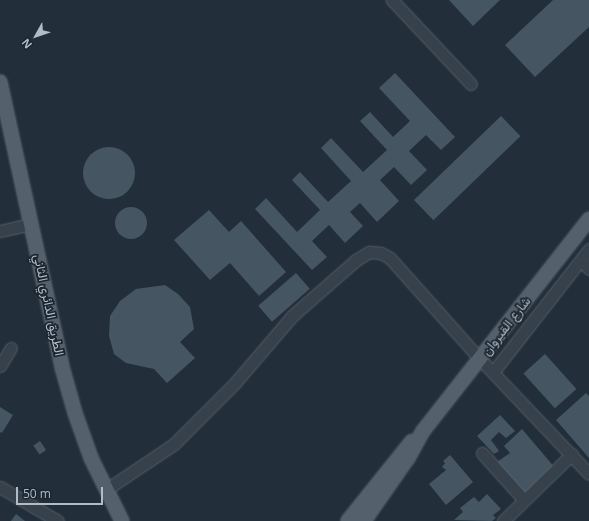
<!DOCTYPE html>
<html>
<head>
<meta charset="utf-8">
<style>
  body { margin:0 }
  #map { position:relative; width:589px; height:521px; overflow:hidden; background:#222f3b; font-family:"Open Sans",Vazirmatn,sans-serif }
  div>[style] { position:absolute }
  .building>* { inset:0; background:#465562; transform-origin:0 0 }
  .round { border-radius:50% }
  .roads { filter:drop-shadow(0 0 1px #545f69) drop-shadow(0 0 1px #545f69) }
  .minor>* { height:11px; margin:-5.5px; padding:0 5.5px; transform-origin:5.5px; border-radius:5.5px; background:#36414b }
  .major>* { height:14px; margin:-7px; padding:0 7px; transform-origin:7px; border-radius:7px; background:#54606b }
  span { translate:-50% -50%; white-space:nowrap; text-align:center; line-height:1.15; -webkit-text-stroke:3.5px #1b2630; paint-order:stroke }
  .street-label { font-size:13px; color:#b1bcc7 }
  .north { position:absolute; left:16px; top:16px; width:40px; height:40px; -webkit-text-stroke:3px #1b2630; paint-order:stroke; rotate:230deg; font-size:11px; font-weight:700; line-height:16px; text-align:center; color:#b1bcc7 }
  .north::after { content:''; display:block; margin:auto; width:14px; height:18px; background:#b1bcc7; clip-path:polygon(50% 0,100% 100%,50% 72%,0 100%) }
  .scale { position:absolute; left:16px; top:487px; width:87px; height:18px; box-sizing:border-box; border:2px solid #b1bcc7; border-top:0; padding-left:5px; font-size:12px; line-height:14px; white-space:nowrap; color:#b1bcc7; -webkit-text-stroke:3px #1b2630; paint-order:stroke }
</style>
</head>
<body>
<div id="map">
  <div class="building">
    <i style="clip-path:polygon(449px 0,500px 0,473px 26px)"></i>
    <i style="clip-path:polygon(553px 0,589px 0,589px 27px,535px 77px,505px 45px)"></i>
    <i style="clip-path:polygon(395px 73px,455px 137px,441px 150px,426px 135px,409px 151px,427px 170px,411px 185px,394px 167px,380px 180px,399px 201px,377px 222px,360px 203px,350px 212px,363px 226px,345px 243px,329px 225px,312px 241px,327px 257px,312px 270px,255px 209px,266px 198px,297px 232px,320px 210px,292px 180px,300px 172px,328px 202px,351px 181px,321px 148px,331px 138px,363px 172px,387px 150px,360px 121px,370px 112px,393px 137px,410px 121px,379px 88px)"></i>
    <i style="left:501px;top:116px;width:28px;height:121px;rotate:46deg"></i>
    <i class="round" style="left:83px;top:147px;width:52px;height:52px"></i>
    <i class="round" style="left:115px;top:207px;width:32px;height:32px"></i>
    <i style="clip-path:polygon(209px 210px,229px 232px,241px 221px,286px 272px,259px 296px,230px 263px,210px 280px,174px 240px)"></i>
    <i style="left:296px;top:273px;width:21px;height:50px;rotate:49deg"></i>
    <i style="clip-path:polygon(165px 285px,178px 294px,190px 307px,194px 329px,180px 342px,195px 358px,167px 383px,154px 369px,126px 363px,114px 354px,109px 336px,110px 316px,120px 301px,136px 289px)"></i>
    <i style="left:545px;top:354px;width:47px;height:29px;rotate:48deg"></i>
    <i style="clip-path:polygon(586px 393px,589px 396px,589px 458px,556px 420px)"></i>
    <i style="clip-path:polygon(0 407px,13px 415px,2px 433px,0 432px)"></i>
    <i style="clip-path:polygon(500px 415px,515px 431px,506px 438px,499px 432px,491px 440px,499px 451px,494px 454px,477px 436px)"></i>
    <i style="clip-path:polygon(522px 429px,556px 469px,523px 494px,497px 462px,510px 453px,504px 446px)"></i>
    <i style="left:40px;top:441px;width:11px;height:8px;rotate:56deg"></i>
    <i style="clip-path:polygon(450px 455px,473px 482px,446px 505px,429px 484px,446px 470px,442px 467px,445px 463px,443px 461px)"></i>
    <i style="clip-path:polygon(487px 494px,501px 509px,493px 515px,496px 518px,492px 521px,454px 520px,463px 512px,460px 508px,474px 497px,479px 502px)"></i>
    <i style="clip-path:polygon(16px 514px,25px 521px,11px 521px)"></i>
  </div>
  <div class="roads">
    <div class="minor">
      <i style="left:392px;top:0;width:115px;rotate:46.8deg"></i>
      <i style="left:0;top:231px;width:32px;rotate:-13deg"></i>
      <i style="left:581px;top:260px;width:12px;rotate:48deg"></i>
      <i style="left:0;top:366px;width:21px;rotate:-59deg"></i>
      <i style="left:493px;top:372px;width:156px;rotate:-52deg"></i>
      <i style="left:482px;top:453px;width:63px;rotate:48.2deg"></i>
      <i style="left:0;top:487px;width:67px;rotate:30.4deg"></i>
      <i style="left:107px;top:489px;width:81px;rotate:-33.9deg"></i>
      <i style="left:174px;top:444px;width:85px;rotate:-45deg"></i>
      <i style="left:234px;top:384px;width:89px;rotate:-49.5deg"></i>
      <i style="left:292px;top:316px;width:85px;rotate:-41.2deg"></i>
      <i style="left:356px;top:260px;width:15px;rotate:-32deg"></i>
      <i style="left:369px;top:252px;width:12px;rotate:5deg"></i>
      <i style="left:381px;top:253px;width:10px;rotate:29deg"></i>
      <i style="left:390px;top:258px;width:135px;rotate:48.3deg"></i>
      <i style="left:480px;top:359px;width:158px;rotate:46.5deg"></i>
      <i style="left:503px;top:521px;width:96px;rotate:-44.2deg"></i>
    </div>
    <div class="major">
      <i style="left:0;top:82px;width:292px;rotate:77.7deg"></i>
      <i style="left:62px;top:367px;width:48px;rotate:74.2deg"></i>
      <i style="left:75px;top:413px;width:48px;rotate:70.4deg"></i>
      <i style="left:91px;top:458px;width:70px;rotate:63.8deg"></i>
      <i style="left:348px;top:521px;width:102px;rotate:-51.3deg"></i>
      <i style="left:364px;top:521px;width:77px;rotate:-55.1deg"></i>
      <i style="left:408px;top:458px;width:31px;rotate:-61deg"></i>
      <i style="left:423px;top:431px;width:269px;rotate:-51.9deg"></i>
    </div>
  </div>
  <div class="street-label">
    <span style="left:49px;top:305px;rotate:78deg">الطريق الدائري الثاني</span>
    <span style="left:506px;top:326px;rotate:-52deg">شارع القيروان</span>
  </div>
  <div class="north">N</div>
  <div class="scale">50 m</div>
</div>
</body>
</html>
